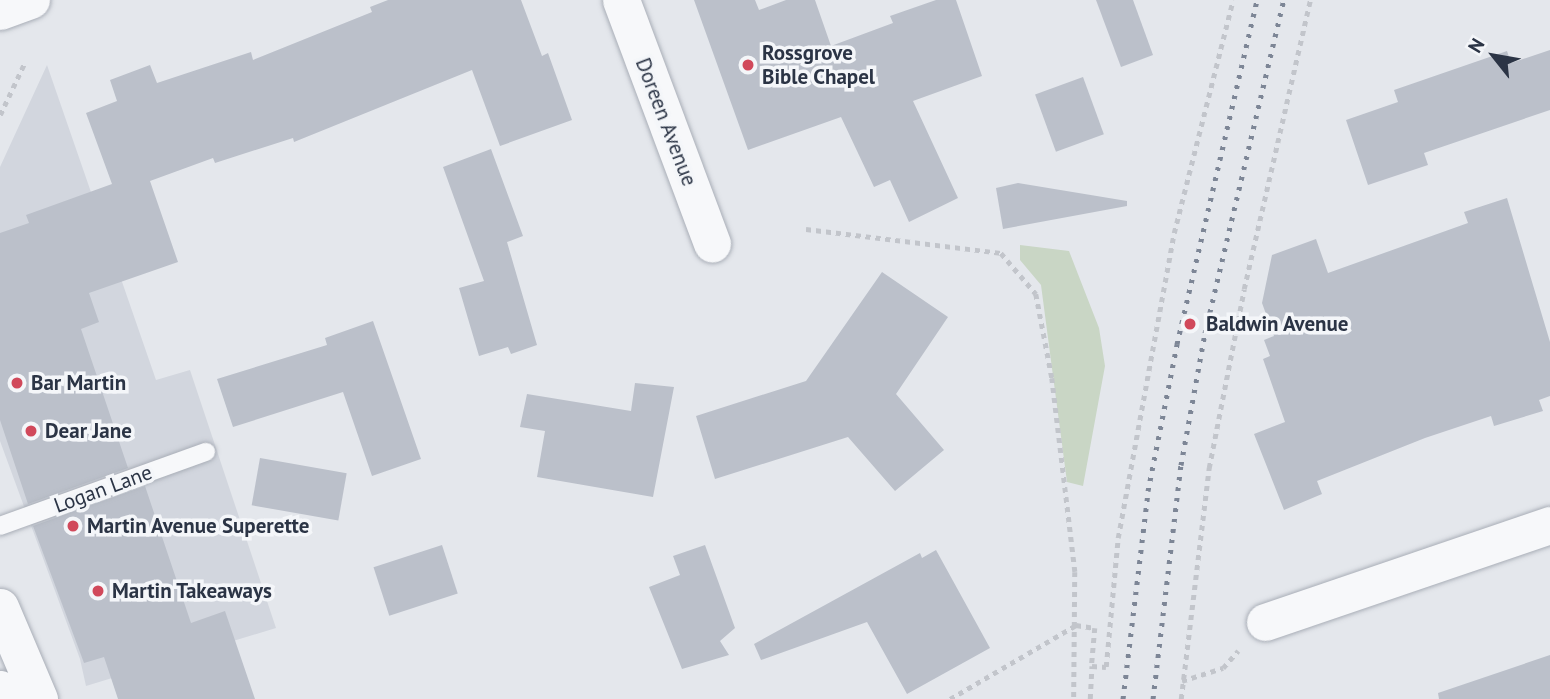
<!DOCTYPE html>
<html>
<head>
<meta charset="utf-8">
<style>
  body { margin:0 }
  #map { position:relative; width:1550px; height:699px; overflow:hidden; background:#e4e7ec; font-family:"PT Sans",sans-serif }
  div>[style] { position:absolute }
  .built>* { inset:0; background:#d2d6de }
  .green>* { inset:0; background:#c9d6c5 }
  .building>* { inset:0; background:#bbc0ca; transform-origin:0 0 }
  .path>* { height:4.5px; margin-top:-2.25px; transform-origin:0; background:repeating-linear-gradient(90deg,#c2c5cb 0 5px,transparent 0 10px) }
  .roads { filter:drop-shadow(0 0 2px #a9aeb7) drop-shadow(0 0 2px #a9aeb7) }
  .service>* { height:18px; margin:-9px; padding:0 9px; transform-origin:9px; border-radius:9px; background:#f7f8fa }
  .minor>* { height:37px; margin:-18.5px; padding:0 18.5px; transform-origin:18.5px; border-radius:18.5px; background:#f7f8fa }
  .rail>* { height:5px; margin-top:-2.5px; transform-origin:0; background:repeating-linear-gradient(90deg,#7d8696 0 3.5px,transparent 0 10.5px) }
  .dots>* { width:19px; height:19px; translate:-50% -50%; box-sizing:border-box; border:4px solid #f4f6f9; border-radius:50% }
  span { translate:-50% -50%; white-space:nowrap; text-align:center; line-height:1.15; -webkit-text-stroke:7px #f4f6f9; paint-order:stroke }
  .poi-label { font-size:21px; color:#2b3445; font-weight:700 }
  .left { translate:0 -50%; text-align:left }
  .street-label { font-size:21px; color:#2b3445 }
  .north { position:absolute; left:1459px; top:21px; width:70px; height:70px; -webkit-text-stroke:5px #f4f6f9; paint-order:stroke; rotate:301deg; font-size:19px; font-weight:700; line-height:28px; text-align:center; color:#2b3445 }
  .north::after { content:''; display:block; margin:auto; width:24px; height:32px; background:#2b3445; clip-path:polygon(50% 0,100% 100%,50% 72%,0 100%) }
</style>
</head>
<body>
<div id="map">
  <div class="built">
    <i style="clip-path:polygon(47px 65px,156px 380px,190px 370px,276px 628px,86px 686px,80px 659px,0 441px,0 167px)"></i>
  </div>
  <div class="green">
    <i style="clip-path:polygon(1020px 245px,1069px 251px,1099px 328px,1105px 366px,1083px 486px,1067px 482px,1041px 285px,1020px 260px)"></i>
  </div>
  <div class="building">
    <i style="clip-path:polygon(388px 0,521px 0,542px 56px,548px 53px,572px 120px,500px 146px,472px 70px,294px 142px,293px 138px,215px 163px,213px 158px,150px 181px,178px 262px,89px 293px,99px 322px,81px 329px,128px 468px,28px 504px,0 420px,0 233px,29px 223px,26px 215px,112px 184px,86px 113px,117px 101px,110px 80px,150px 65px,157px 83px,251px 52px,253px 60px,372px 12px,370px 7px)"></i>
    <i style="clip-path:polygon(694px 0,755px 0,759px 10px,786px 0,815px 0,831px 46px,893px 23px,890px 16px,936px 0,956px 0,982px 76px,913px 101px,958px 198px,909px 222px,890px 180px,874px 187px,841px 117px,748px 150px)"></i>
    <i style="clip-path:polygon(1096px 0,1133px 0,1153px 55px,1121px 67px)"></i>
    <i style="clip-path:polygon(1550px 50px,1550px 110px,1424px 153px,1428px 165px,1368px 185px,1346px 120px,1398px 102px,1394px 90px,1507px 51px,1511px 63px)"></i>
    <i style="left:1083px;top:77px;width:61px;height:51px;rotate:70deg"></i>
    <i style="clip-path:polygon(491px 149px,523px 236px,507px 242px,537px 345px,511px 354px,508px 347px,479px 356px,459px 288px,484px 281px,443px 167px)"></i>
    <i style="clip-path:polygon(1018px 183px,1127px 201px,1127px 206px,1003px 229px,996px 188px)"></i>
    <i style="clip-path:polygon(1507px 198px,1550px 342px,1550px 396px,1539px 400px,1543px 411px,1494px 426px,1491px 416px,1425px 438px,1317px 481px,1322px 494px,1284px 510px,1254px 434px,1285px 422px,1263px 359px,1270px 356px,1264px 340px,1274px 336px,1262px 303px,1272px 255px,1316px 239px,1328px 273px,1468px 223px,1464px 212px)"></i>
    <i style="clip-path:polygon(882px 272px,948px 317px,896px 394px,944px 450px,895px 491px,848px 437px,715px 479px,696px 416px,806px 381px)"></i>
    <i style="clip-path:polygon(373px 321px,421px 459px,372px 476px,343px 392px,233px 427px,217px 379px,327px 345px,325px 338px)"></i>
    <i style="clip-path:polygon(635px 383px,674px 387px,653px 497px,537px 477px,545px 431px,520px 427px,527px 394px,631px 411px)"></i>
    <i style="left:260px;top:458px;width:88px;height:48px;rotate:10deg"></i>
    <i style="clip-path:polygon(145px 486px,191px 623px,225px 611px,255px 699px,118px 699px,104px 657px,84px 663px,33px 526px)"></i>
    <i style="left:442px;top:545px;width:51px;height:72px;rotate:72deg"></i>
    <i style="clip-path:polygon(705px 545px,735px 628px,720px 641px,729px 655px,682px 669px,649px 587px,680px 575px,673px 556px)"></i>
    <i style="clip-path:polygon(936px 550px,990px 648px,907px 694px,867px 622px,761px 660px,754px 644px,920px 553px,922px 558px)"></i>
    <i style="clip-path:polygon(1550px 655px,1550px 699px,1439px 699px,1438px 693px)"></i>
  </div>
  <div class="path">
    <i style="left:0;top:115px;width:59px;rotate:-64.7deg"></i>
    <i style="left:806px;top:229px;width:196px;rotate:7deg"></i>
    <i style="left:1001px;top:253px;width:54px;rotate:49.5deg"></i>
    <i style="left:1036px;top:294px;width:86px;rotate:79.2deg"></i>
    <i style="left:1052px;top:378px;width:195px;rotate:83.2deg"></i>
    <i style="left:1075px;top:572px;width:127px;rotate:90.5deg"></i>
    <i style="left:1182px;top:681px;width:43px;rotate:-17.6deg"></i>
    <i style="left:1223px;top:668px;width:23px;rotate:-49deg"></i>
    <i style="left:950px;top:699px;width:146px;rotate:-30.4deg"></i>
    <i style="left:1076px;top:625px;width:19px;rotate:9deg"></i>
    <i style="left:1095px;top:628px;width:38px;rotate:95deg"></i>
    <i style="left:1090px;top:699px;width:33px;rotate:-87deg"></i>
    <i style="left:1092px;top:666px;width:14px;rotate:4deg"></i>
    <i style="left:1106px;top:667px;width:130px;rotate:-84.7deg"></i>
    <i style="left:1118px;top:538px;width:310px;rotate:-79.6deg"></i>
    <i style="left:1174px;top:233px;width:240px;rotate:-75.8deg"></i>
    <i style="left:1181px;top:699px;width:233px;rotate:-83.1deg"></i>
    <i style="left:1209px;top:468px;width:182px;rotate:-78.9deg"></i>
    <i style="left:1244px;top:289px;width:296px;rotate:-77.1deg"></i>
  </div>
  <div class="roads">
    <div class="service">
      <i style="left:0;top:526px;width:219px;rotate:-19.8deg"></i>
    </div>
    <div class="minor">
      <i style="left:621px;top:0;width:260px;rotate:69.5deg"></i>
      <i style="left:0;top:11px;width:33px;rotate:-20deg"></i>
      <i style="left:0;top:607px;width:100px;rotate:67deg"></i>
      <i style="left:1265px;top:622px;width:301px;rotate:-18.8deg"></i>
      <i style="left:0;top:689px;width:10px;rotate:73deg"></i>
    </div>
  </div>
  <div class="rail">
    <i style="left:1123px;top:699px;width:209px;rotate:-83.1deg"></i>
    <i style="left:1148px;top:491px;width:150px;rotate:-78.8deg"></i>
    <i style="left:1177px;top:344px;width:353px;rotate:-76.9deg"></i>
    <i style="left:1153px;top:699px;width:236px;rotate:-83.2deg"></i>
    <i style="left:1181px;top:465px;width:134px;rotate:-79.7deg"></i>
    <i style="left:1205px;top:333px;width:342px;rotate:-76.7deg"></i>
  </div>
  <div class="dots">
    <i style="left:748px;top:65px;background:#d1495b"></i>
    <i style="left:1190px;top:324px;background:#d1495b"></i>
    <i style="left:17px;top:383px;background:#d1495b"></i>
    <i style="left:31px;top:431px;background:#d1495b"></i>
    <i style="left:73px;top:526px;background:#d1495b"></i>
    <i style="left:98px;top:591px;background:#d1495b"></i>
  </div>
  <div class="poi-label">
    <span class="left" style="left:762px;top:65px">Rossgrove<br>Bible Chapel</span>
    <span class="left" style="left:1206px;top:324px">Baldwin Avenue</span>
    <span class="left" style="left:31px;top:383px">Bar Martin</span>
    <span class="left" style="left:45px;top:431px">Dear Jane</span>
    <span class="left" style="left:87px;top:526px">Martin Avenue Superette</span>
    <span class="left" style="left:112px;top:591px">Martin Takeaways</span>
  </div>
  <div class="street-label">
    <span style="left:666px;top:122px;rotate:69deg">Doreen Avenue</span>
    <span style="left:103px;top:489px;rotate:-20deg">Logan Lane</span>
  </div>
  <div class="north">N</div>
</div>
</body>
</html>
